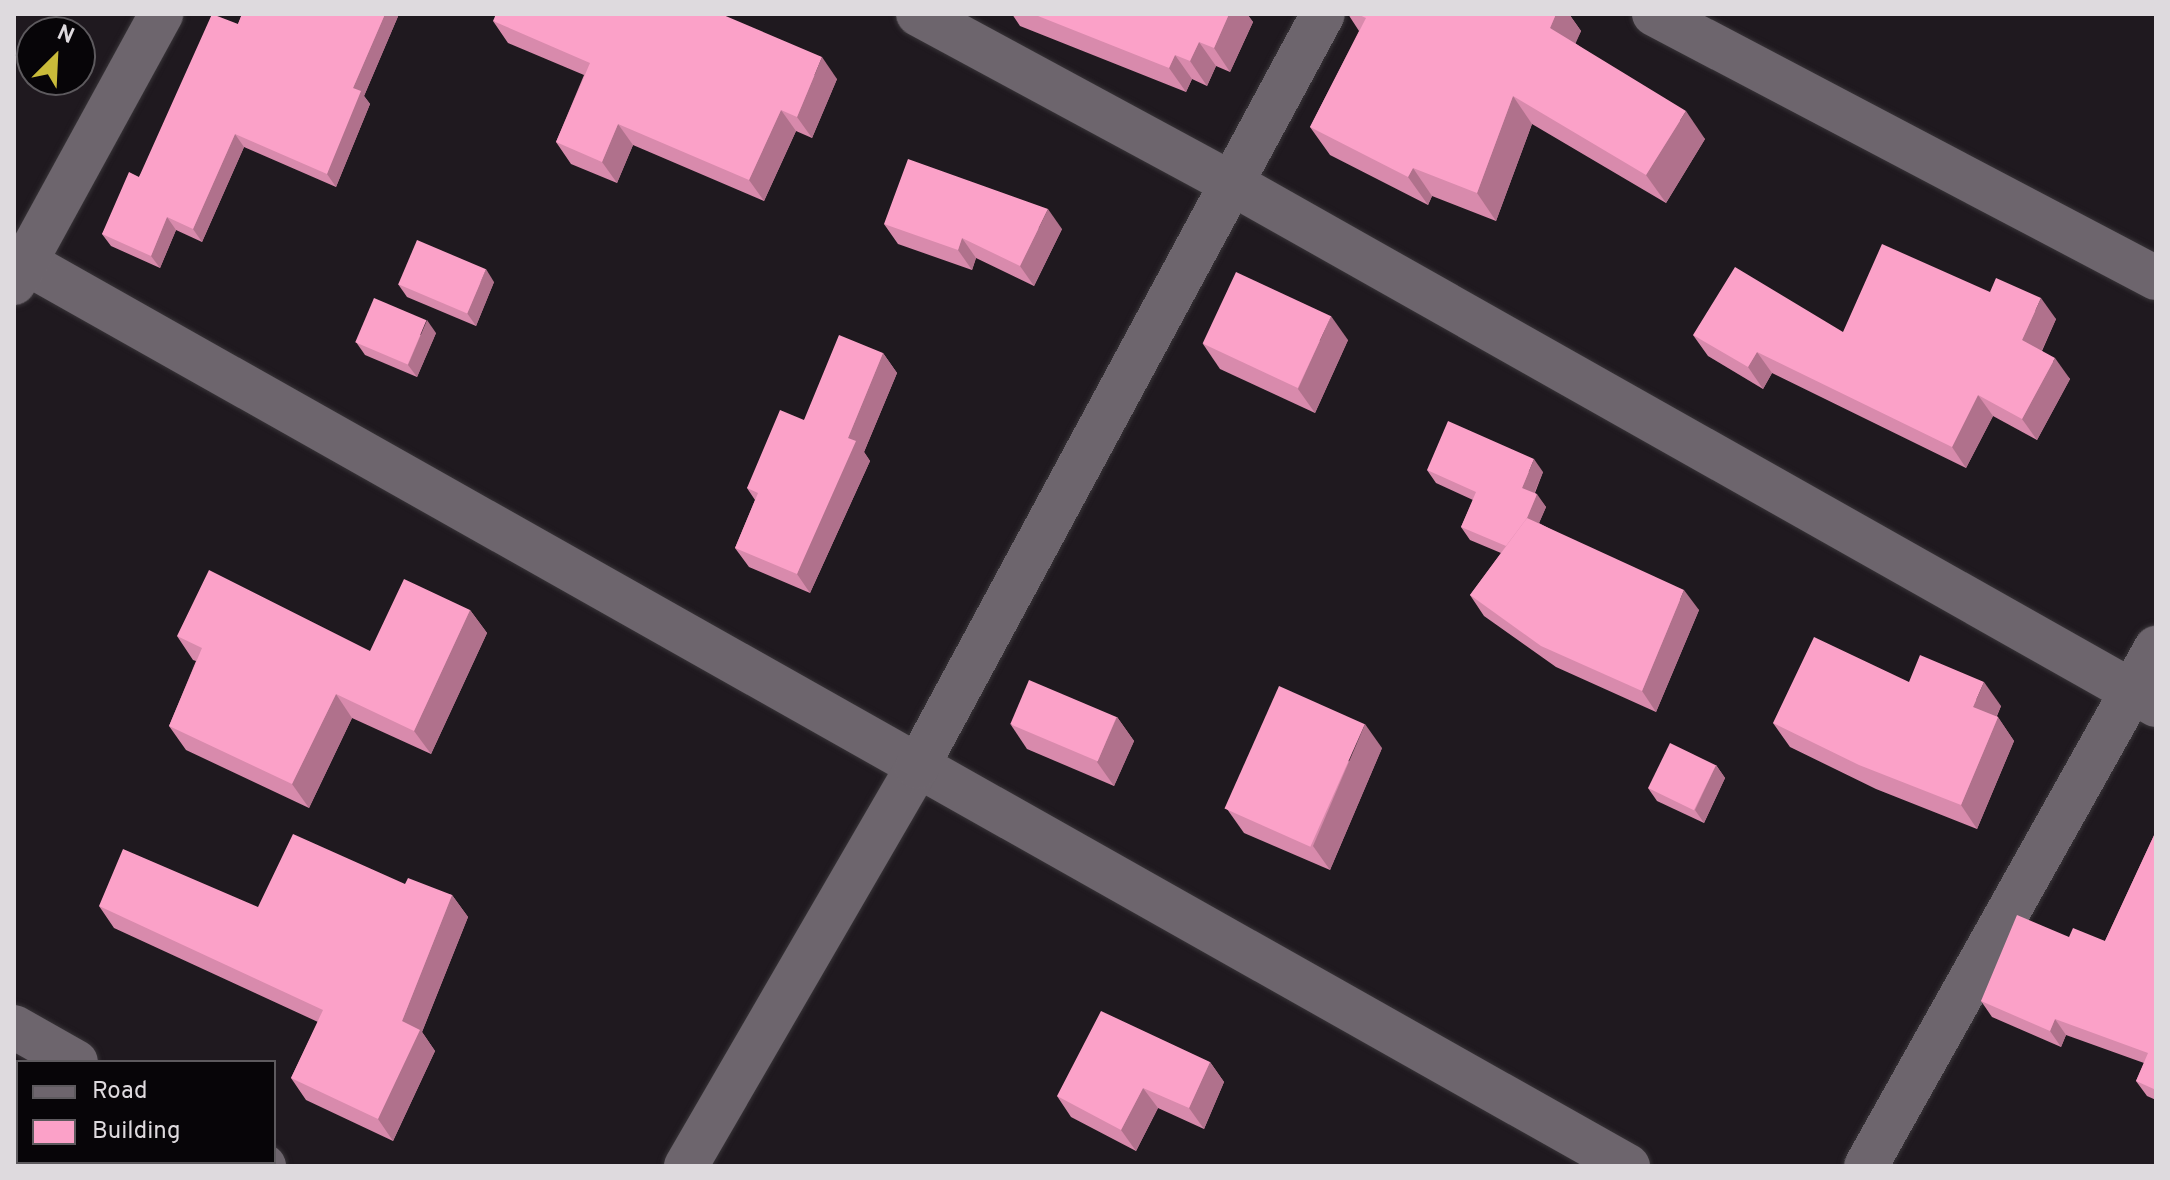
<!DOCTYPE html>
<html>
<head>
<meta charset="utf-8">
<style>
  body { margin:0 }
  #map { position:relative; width:2170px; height:1180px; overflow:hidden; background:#1f191f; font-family:Overpass,sans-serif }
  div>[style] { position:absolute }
  .roads { filter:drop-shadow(0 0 2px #383438) drop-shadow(0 0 2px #383438) }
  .minor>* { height:44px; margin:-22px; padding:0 22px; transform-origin:22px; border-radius:22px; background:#6d656d }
  .wall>* { inset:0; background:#d88aac }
  .shaded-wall>* { inset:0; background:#b0718c }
  .building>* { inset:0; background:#fba1c8; transform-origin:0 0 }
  span { translate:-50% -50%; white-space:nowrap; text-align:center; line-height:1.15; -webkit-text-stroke:8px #070508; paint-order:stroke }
  .frame { position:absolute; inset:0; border:16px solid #dedade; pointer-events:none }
  .legend { position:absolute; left:16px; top:1060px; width:260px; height:104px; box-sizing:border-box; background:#070508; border:2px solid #5d5a5e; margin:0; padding:10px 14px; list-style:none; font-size:24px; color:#dedade }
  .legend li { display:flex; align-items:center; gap:16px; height:40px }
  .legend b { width:40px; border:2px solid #5d5a5e }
  .north { position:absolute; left:16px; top:16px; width:80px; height:80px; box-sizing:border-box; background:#070508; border:2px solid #5d5a5e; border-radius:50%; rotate:24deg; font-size:22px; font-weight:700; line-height:32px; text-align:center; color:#dedade }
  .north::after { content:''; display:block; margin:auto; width:28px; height:36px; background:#c9bb3a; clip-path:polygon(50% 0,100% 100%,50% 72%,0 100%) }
</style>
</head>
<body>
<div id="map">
  <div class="roads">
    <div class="minor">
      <i style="left:918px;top:14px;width:358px;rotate:28.4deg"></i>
      <i style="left:1233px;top:184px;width:1060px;rotate:29.44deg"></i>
      <i style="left:1654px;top:14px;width:567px;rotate:27.74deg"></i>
      <i style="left:14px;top:256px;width:1853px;rotate:29.42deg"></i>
      <i style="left:14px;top:283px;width:307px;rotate:-61.3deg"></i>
      <i style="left:14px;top:1027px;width:71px;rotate:29.4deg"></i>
      <i style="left:256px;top:1162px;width:9px;rotate:27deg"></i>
      <i style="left:686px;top:1166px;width:461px;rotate:-59.9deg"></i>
      <i style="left:917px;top:767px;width:855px;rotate:-61.67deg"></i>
      <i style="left:1866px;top:1166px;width:594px;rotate:-60.76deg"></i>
    </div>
  </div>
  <div class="wall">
    <i style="clip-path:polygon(242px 14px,399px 14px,364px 96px,370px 104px,336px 187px,244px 147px,202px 242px,176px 230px,160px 268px,111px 246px,102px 234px,238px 24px)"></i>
    <i style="clip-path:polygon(1012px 14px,1247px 14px,1253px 22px,1230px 72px,1216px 66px,1207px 86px,1192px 79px,1186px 92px,1020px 26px)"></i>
    <i style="clip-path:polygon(1348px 14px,1569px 14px,1581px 31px,1575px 43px,1705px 139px,1666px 203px,1532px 124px,1496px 221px,1432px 196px,1428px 205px,1330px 155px,1310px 127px,1359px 31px)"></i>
    <i style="clip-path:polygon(493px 21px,837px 79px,812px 138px,796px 131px,764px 201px,633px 145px,617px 183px,571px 164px,556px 142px,584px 75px,508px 43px)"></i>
    <i style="clip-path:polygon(884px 224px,1062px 229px,1034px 286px,976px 258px,972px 270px,898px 244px)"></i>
    <i style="clip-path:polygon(494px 282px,476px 326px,407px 297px,398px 284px)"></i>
    <i style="clip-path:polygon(1990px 292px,2056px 319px,2042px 351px,2070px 379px,2037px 440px,1993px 416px,1966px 468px,1772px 373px,1763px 389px,1708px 356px,1693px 335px,1843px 332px)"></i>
    <i style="clip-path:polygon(436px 333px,417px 377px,365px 355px,356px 342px)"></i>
    <i style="clip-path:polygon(1348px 340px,1315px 413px,1220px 369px,1203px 344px)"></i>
    <i style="clip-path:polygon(883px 353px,897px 373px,864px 452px,870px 461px,810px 593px,749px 567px,735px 548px,755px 500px,747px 488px,804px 420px)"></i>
    <i style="clip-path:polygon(1427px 470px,1543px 472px,1535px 493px,1546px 507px,1539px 523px,1699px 610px,1656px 712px,1556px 667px,1484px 616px,1470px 595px,1501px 553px,1470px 540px,1461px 527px,1473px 500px,1436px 483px)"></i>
    <i style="clip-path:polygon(470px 610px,487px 633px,431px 754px,352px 718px,309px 808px,186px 750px,169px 726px,196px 661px,193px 660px,177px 636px,370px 651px)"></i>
    <i style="clip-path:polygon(1909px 682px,2001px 706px,1997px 716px,2014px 741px,1977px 829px,1876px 789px,1790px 747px,1773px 723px)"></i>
    <i style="clip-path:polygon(1117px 717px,1134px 741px,1114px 786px,1027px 749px,1011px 725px)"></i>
    <i style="clip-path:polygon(1382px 748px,1330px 870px,1244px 833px,1227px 809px)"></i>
    <i style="clip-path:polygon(1716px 765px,1725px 778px,1704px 823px,1657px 801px,1648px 788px)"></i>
    <i style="clip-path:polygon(2156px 831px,2156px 1100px,2147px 1096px,2136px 1081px,2144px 1063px,2066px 1035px,2061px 1047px,1992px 1017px,1981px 1001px,2069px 937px,2105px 941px)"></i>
    <i style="clip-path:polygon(405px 884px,452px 895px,468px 917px,422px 1032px,435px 1051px,393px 1141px,306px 1100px,291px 1078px,318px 1022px,114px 928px,99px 906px,258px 907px)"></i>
    <i style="clip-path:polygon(1210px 1062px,1224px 1082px,1204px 1129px,1158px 1108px,1136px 1151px,1071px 1117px,1057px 1096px)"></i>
  </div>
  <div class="shaded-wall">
    <i style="clip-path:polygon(385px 14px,399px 14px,364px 96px,370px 104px,336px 187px,327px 174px,353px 88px)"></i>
    <i style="clip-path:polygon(1229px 14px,1247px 14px,1253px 22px,1230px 72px,1214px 48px)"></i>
    <i style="clip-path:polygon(1556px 14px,1569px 14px,1581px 31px,1570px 56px,1550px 28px)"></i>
    <i style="clip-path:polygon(1199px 42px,1216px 66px,1207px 86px,1190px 61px)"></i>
    <i style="clip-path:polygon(1175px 55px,1192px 79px,1186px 92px,1169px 68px)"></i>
    <i style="clip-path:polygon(822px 57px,837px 79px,812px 138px,797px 117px)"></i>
    <i style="clip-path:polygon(1513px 96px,1532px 124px,1496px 221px,1477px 193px)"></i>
    <i style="clip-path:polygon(781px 110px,796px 131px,764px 201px,749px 180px)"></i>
    <i style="clip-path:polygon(1686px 111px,1705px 139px,1666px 203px,1646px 175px)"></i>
    <i style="clip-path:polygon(618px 124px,633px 145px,617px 183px,602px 162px)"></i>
    <i style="clip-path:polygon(235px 134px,244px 147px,202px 242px,193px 229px)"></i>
    <i style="clip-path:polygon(1413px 168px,1432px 196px,1428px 205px,1408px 177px)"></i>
    <i style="clip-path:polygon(1048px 209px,1062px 229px,1034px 286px,1020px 266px)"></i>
    <i style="clip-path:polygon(167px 217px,176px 230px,160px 268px,151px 256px)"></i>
    <i style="clip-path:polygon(962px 238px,976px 258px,972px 270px,958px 250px)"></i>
    <i style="clip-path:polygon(486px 269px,494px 282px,476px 326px,467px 313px)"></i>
    <i style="clip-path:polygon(2041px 298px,2056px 319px,2037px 361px,2022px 340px)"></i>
    <i style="clip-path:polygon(1331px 316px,1348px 340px,1315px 413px,1298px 389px)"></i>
    <i style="clip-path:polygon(427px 320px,436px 333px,417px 377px,408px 365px)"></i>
    <i style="clip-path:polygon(1757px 352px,1772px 373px,1763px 389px,1748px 367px)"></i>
    <i style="clip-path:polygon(883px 353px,897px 373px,864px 452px,870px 461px,810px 593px,797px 574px,848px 438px)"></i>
    <i style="clip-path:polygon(2055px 358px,2070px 379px,2037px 440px,2022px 419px)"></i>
    <i style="clip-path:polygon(1978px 395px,1993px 416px,1966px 468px,1952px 447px)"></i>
    <i style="clip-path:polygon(1534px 459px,1543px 472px,1531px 501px,1522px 488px)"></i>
    <i style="clip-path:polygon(1537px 494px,1546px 507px,1522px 562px,1513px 550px)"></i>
    <i style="clip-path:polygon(1684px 590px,1699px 610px,1656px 712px,1642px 691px)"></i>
    <i style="clip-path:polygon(470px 610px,487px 633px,431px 754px,414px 731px)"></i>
    <i style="clip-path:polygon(1984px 682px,2001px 706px,1990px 731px,1973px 707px)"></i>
    <i style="clip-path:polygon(336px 694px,352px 718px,309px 808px,292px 784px)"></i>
    <i style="clip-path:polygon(1117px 717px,1134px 741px,1114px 786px,1097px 762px)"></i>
    <i style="clip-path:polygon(1998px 717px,2014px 741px,1977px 829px,1961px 805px)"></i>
    <i style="clip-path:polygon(1365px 724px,1382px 748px,1330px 870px,1313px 846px)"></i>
    <i style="clip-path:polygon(1716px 765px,1725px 778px,1704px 823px,1695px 810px)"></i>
    <i style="clip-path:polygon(452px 895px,468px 917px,422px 1032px,435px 1051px,393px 1141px,378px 1119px,402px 1021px)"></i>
    <i style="clip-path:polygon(2055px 1019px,2066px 1035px,2061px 1047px,2050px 1031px)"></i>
    <i style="clip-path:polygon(1210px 1062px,1224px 1082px,1204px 1129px,1189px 1108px)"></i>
    <i style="clip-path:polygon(1143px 1088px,1158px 1108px,1136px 1151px,1121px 1130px)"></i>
  </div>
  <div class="building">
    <i style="clip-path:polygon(212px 14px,238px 24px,242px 14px,385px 14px,353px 88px,361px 91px,327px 174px,235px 134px,193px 229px,167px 217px,151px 256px,102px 234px,129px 172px,139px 177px)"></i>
    <i style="clip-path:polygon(496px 14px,721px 14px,822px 57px,797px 117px,781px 110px,749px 180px,618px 124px,602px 162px,556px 142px,590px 63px,493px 21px)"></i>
    <i style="clip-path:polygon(1033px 14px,1229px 14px,1214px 48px,1199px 42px,1190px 61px,1175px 55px,1169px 68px)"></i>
    <i style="clip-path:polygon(1357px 14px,1556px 14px,1550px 28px,1686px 111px,1646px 175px,1513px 96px,1477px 193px,1413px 168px,1408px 177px,1310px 127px,1366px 18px)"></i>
    <i style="clip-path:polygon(908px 159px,1048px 209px,1020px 266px,962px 238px,958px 250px,884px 224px)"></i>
    <i style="left:417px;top:240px;width:75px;height:48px;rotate:23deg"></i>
    <i style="clip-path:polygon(1882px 244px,1990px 292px,1996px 278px,2041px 298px,2022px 340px,2055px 358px,2022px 419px,1978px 395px,1952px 447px,1757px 352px,1748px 367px,1693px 335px,1735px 267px,1843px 332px)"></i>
    <i style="left:1236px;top:272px;width:105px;height:79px;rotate:25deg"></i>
    <i style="left:374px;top:298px;width:57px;height:48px;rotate:23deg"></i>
    <i style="clip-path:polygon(839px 335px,883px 353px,848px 438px,856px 441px,797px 574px,735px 548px,758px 493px,747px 488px,780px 410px,804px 420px)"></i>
    <i style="clip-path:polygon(1448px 421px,1534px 459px,1522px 488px,1537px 494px,1527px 518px,1506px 546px,1461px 527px,1476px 492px,1427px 470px)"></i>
    <i style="clip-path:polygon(1527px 518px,1684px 590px,1642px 691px,1541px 646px,1470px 595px)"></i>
    <i style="clip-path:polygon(209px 570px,370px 651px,404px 579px,470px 610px,414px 731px,336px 694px,292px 784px,169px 726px,202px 648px,177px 636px)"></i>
    <i style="clip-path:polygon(1814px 637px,1909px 682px,1920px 655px,1984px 682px,1973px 707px,1998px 717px,1961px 805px,1859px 765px,1773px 723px)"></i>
    <i style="left:1029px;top:680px;width:95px;height:48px;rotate:23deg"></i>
    <i style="left:1279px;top:686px;width:94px;height:134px;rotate:24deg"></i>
    <i style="left:1670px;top:743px;width:51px;height:50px;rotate:26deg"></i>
    <i style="clip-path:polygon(2156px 831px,2156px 1090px,2136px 1081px,2148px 1053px,2055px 1019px,2050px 1031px,1981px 1001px,2017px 915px,2069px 937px,2073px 928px,2105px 941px)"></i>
    <i style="clip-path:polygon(293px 834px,405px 884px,408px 878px,452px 895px,402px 1021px,420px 1030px,378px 1119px,291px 1078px,323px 1010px,99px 906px,123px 849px,258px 907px)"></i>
    <i style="clip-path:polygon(1101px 1011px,1210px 1062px,1189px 1108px,1143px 1088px,1121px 1130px,1057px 1096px)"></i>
  </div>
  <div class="frame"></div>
  <ul class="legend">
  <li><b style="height:10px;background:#6d656d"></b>Road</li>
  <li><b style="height:22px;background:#fba1c8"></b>Building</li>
  </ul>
  <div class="north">N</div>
</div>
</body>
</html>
